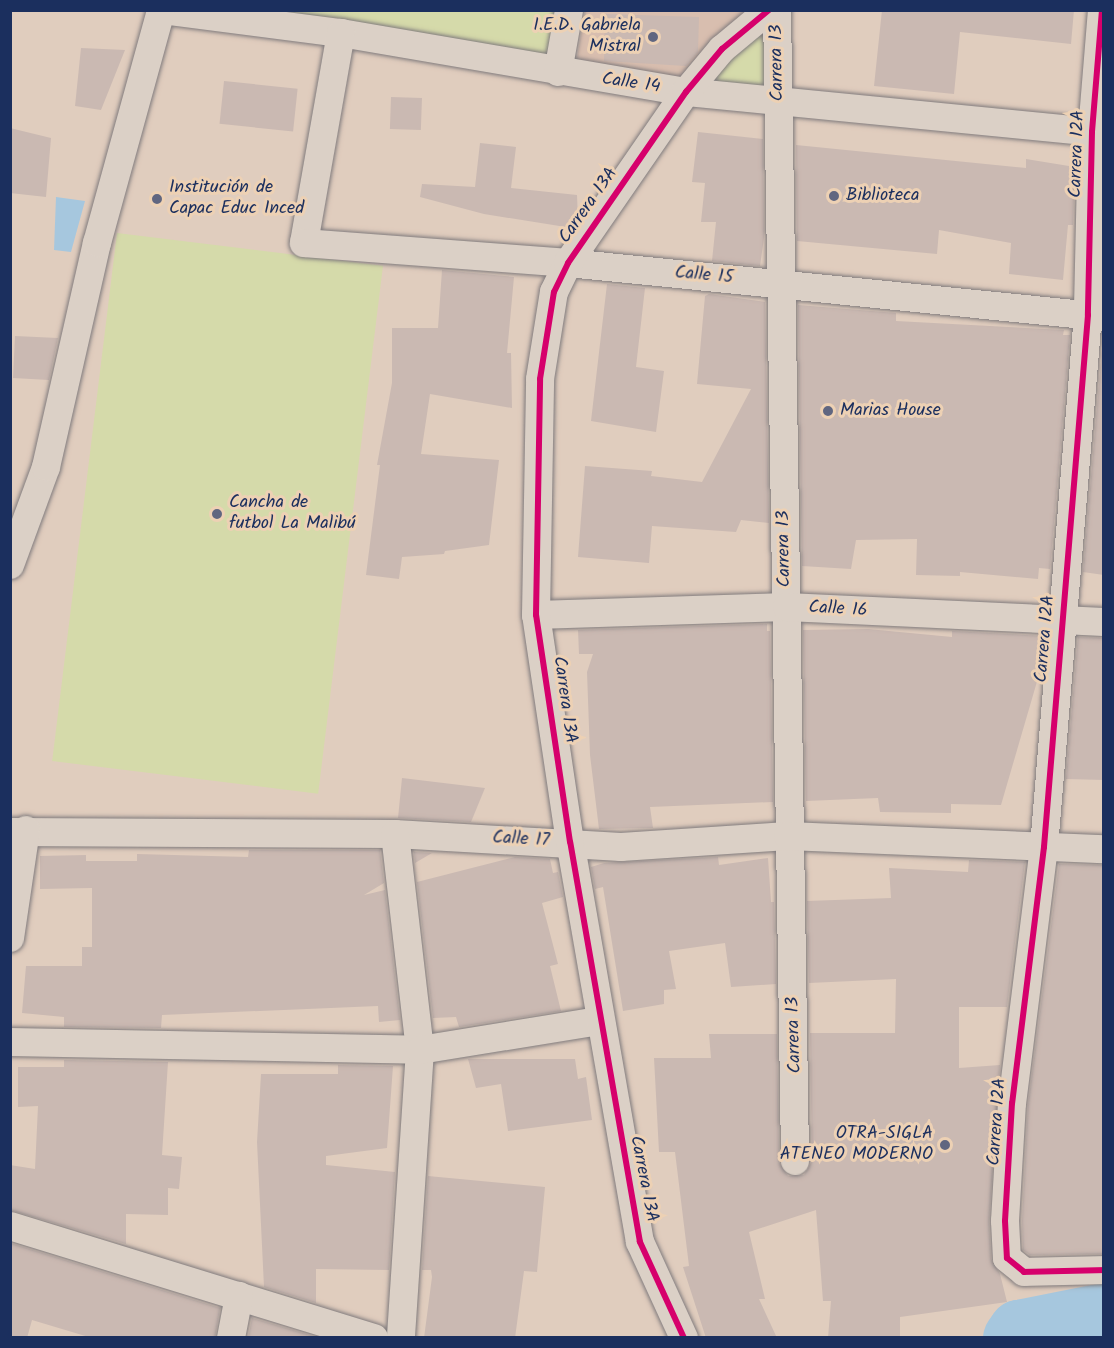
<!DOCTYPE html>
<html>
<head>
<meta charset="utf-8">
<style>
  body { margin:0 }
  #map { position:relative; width:1114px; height:1348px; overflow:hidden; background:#e0cdbe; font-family:Kalam,sans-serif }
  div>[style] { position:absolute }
  .built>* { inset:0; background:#d8beaf }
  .green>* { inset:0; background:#d5daaa; transform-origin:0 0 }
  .water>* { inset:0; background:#a6c7de }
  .river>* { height:63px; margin:-31.5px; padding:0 31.5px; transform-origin:31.5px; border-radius:31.5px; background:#a6c7de }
  .building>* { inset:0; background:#cab9b2; transform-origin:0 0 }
  .roads { filter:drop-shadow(0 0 2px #807b7d) drop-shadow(0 0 2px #807b7d) }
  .street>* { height:28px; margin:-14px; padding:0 14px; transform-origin:14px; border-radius:14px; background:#dbd0c6 }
  .cycleway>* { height:6px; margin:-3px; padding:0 3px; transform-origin:3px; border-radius:3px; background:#d6006c }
  .dots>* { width:16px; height:16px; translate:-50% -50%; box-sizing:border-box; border:3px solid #edd1b4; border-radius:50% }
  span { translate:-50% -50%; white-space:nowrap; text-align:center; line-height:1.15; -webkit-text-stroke:6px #edd1b4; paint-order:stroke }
  .poi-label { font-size:18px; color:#1b2f5e }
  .right { translate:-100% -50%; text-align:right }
  .left { translate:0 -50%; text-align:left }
  .street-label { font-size:18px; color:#1b2f5e }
  .frame { position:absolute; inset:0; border:12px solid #1b2f5e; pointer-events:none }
</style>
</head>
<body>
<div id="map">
  <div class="built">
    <i style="clip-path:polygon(585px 11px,750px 11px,679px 81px,576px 64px)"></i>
  </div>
  <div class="green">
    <i style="clip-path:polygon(196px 11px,557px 11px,550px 65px)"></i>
    <i style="clip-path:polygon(771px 11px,779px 103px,687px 92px)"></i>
    <i style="left:117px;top:233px;width:268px;height:532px;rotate:7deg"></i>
  </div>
  <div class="water">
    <i style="clip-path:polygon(56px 197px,85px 201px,71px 252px,54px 250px)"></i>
  </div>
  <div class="river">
    <i style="left:1014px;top:1338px;width:9px;rotate:-54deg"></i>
    <i style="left:1019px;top:1331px;width:87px;rotate:-11.3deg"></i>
  </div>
  <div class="building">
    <i style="clip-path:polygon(882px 10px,1074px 10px,1071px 44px,960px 32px,954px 94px,874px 86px)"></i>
    <i style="clip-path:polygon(605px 14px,699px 17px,698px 52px,686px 66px,604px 61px)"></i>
    <i style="clip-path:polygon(81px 48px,125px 50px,101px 110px,75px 106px)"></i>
    <i style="left:224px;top:81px;width:74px;height:43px;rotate:6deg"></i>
    <i style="left:391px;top:97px;width:31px;height:32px;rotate:2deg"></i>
    <i style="clip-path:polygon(10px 128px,51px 138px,46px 197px,10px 193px)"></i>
    <i style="clip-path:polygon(698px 132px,763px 139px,764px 238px,760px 266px,712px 261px,716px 222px,701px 222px,705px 183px,692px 182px)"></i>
    <i style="clip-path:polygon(480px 143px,516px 147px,511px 188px,577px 195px,578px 220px,572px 228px,484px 214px,420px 197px,422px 184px,475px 187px)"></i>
    <i style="clip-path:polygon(796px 145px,1026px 168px,1026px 159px,1075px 167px,1073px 225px,1068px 225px,1063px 280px,1009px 274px,1011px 243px,939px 230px,937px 254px,797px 241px)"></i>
    <i style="clip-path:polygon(442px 270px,514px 277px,507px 353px,511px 353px,512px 408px,430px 394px,421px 454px,499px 460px,489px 545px,445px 551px,444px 554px,402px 557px,399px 579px,366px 575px,380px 465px,377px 465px,392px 383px,392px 328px,438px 328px)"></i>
    <i style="clip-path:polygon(607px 284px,645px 288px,636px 367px,664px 371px,656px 432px,591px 421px)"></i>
    <i style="clip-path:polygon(709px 294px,765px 302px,769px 523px,741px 520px,736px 532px,652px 526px,649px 563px,578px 557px,585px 466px,652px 471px,651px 476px,702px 482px,751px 389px,697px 384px,705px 296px)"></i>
    <i style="clip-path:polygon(798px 305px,896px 313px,896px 321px,1064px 330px,1063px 335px,1070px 335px,1050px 569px,1039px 568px,1038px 579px,960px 572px,960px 576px,916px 575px,917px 539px,856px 540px,851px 569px,802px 566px)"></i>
    <i style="clip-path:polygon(15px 336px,58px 338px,49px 380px,13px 378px)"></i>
    <i style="clip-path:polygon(1103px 338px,1104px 338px,1104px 575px,1083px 572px)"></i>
    <i style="clip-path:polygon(767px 624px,767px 631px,770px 631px,773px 802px,650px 807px,653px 828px,599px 829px,590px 755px,587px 672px,593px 654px,579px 654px,578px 630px)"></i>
    <i style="clip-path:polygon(868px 629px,952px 637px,952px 631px,1045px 636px,1043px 661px,1001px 805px,951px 804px,951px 813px,880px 812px,878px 798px,806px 801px,803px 630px)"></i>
    <i style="clip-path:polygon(1078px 637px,1104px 638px,1104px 780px,1066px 779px)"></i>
    <i style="clip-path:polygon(402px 778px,485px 788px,471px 822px,398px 818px)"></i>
    <i style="clip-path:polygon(249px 850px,380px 850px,384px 883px,364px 895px,385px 890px,400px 1020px,379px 1022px,378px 1006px,162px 1015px,161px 1028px,64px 1027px,64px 1017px,22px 1013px,26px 966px,82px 966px,82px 947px,92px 947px,92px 888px,40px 889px,40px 856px,86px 855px,86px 861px,137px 861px,137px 854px,248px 857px)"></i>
    <i style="clip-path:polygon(414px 852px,432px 853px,415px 863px)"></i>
    <i style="clip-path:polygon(515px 857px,550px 859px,553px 873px,558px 872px,563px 897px,542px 903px,558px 964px,550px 966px,561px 1011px,459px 1027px,456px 1017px,433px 1018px,417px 882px)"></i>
    <i style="clip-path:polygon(718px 857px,719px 865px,768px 858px,771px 902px,774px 902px,776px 984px,731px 987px,725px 943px,669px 951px,676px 989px,664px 990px,664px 1004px,623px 1011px,603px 887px,595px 889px,591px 867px,604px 863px)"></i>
    <i style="clip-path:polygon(969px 860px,1025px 862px,1007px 1007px,959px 1007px,959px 1068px,1000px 1065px,989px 1222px,991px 1259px,1000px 1274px,1007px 1302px,900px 1317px,900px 1338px,828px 1338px,831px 1301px,823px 1301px,816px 1210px,749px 1232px,765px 1299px,759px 1299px,777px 1338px,706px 1338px,683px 1267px,689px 1266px,675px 1152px,659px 1152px,654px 1058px,711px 1058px,709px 1034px,777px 1034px,779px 1162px,788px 1176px,804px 1175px,812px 1161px,810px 1033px,895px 1033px,896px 979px,809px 983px,807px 901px,891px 898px,889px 868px,968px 872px)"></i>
    <i style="clip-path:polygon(1059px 864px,1104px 865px,1104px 1254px,1030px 1255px,1023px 1250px,1022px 1221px,1028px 1105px)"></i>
    <i style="clip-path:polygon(468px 1059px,575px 1059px,578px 1079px,586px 1077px,592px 1120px,508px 1131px,501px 1084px,476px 1088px)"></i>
    <i style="clip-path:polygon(64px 1060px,168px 1062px,162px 1155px,182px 1157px,179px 1189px,168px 1188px,168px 1215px,126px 1214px,126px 1244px,10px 1210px,10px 1165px,35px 1169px,38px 1106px,18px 1107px,18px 1067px,64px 1067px)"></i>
    <i style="clip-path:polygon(338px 1065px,393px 1066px,387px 1148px,326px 1156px,326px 1165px,395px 1172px,389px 1270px,316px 1269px,316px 1303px,264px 1287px,257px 1142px,261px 1074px,338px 1074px)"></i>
    <i style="clip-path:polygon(428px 1176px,545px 1187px,537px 1272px,524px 1271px,515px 1338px,424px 1338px,432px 1277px,431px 1270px,422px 1270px)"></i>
    <i style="clip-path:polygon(10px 1243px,220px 1308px,215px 1338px,92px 1338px,32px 1320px,27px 1338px,10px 1338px)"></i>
    <i style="clip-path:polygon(252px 1318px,316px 1337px,316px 1338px,248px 1338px)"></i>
  </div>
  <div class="roads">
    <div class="street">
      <i style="left:161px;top:10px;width:181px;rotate:7.3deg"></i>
      <i style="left:341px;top:33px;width:350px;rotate:9.7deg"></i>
      <i style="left:686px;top:92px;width:420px;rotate:5.6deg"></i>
      <i style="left:777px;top:10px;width:1151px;rotate:89.1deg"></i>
      <i style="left:1102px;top:10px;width:122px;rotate:94.7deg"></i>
      <i style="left:1092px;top:132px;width:183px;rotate:91.3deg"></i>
      <i style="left:1088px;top:315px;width:534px;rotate:94.73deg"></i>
      <i style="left:1044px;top:847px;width:258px;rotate:97.1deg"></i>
      <i style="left:1012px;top:1103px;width:118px;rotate:93.4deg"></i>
      <i style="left:1005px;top:1221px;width:37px;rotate:87deg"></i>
      <i style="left:1007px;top:1258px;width:22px;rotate:39deg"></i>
      <i style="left:1024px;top:1272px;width:80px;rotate:-1.4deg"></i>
      <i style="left:341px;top:33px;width:213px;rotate:100deg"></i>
      <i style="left:304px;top:243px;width:265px;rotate:4.3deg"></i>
      <i style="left:568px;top:263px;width:539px;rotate:5.75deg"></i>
      <i style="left:558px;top:72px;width:63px;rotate:-79.9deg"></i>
      <i style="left:10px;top:565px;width:104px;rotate:-69.8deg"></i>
      <i style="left:46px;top:467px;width:230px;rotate:-77.2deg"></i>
      <i style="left:97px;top:243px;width:242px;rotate:-74.6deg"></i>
      <i style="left:536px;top:615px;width:251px;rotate:-1.8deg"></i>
      <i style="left:787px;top:607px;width:317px;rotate:2.7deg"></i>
      <i style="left:10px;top:832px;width:385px;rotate:0.3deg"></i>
      <i style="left:395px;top:834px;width:226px;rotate:3.3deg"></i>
      <i style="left:621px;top:847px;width:167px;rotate:-3.8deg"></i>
      <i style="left:788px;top:836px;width:316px;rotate:2.4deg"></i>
      <i style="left:395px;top:834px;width:217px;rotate:83.4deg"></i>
      <i style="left:420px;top:1050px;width:289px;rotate:93.8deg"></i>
      <i style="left:10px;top:938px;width:109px;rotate:-81.6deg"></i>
      <i style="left:10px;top:1042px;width:410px;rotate:1.1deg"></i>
      <i style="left:420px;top:1050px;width:182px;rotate:-9.2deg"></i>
      <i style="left:10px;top:1226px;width:381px;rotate:17.1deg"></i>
      <i style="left:231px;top:1338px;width:43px;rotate:-79.2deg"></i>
      <i style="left:684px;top:1338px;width:106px;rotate:-114.6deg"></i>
      <i style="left:640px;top:1242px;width:406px;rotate:-99.9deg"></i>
      <i style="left:570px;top:842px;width:230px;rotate:-98.5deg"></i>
      <i style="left:536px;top:615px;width:236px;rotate:-89deg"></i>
      <i style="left:540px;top:379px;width:88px;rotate:-80.9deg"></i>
      <i style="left:554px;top:292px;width:32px;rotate:-64deg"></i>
      <i style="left:568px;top:263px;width:208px;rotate:-55.4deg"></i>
      <i style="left:686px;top:92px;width:56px;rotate:-50.1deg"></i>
      <i style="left:722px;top:49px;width:61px;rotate:-39.7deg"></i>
    </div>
  </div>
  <div class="cycleway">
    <i style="left:1102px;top:10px;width:122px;rotate:94.7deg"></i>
    <i style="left:1092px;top:132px;width:183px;rotate:91.3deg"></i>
    <i style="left:1088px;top:315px;width:534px;rotate:94.73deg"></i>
    <i style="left:1044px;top:847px;width:258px;rotate:97.1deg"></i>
    <i style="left:1012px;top:1103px;width:118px;rotate:93.4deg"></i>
    <i style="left:1005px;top:1221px;width:37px;rotate:87deg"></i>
    <i style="left:1007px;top:1258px;width:22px;rotate:39deg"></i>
    <i style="left:1024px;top:1272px;width:80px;rotate:-1.4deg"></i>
    <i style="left:684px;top:1338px;width:106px;rotate:-114.6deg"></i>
    <i style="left:640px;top:1242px;width:406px;rotate:-99.9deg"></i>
    <i style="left:570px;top:842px;width:230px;rotate:-98.5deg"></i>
    <i style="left:536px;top:615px;width:236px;rotate:-89deg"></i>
    <i style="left:540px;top:379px;width:88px;rotate:-80.9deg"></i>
    <i style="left:554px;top:292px;width:32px;rotate:-64deg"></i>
    <i style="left:568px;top:263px;width:208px;rotate:-55.4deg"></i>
    <i style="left:686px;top:92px;width:56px;rotate:-50.1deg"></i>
    <i style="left:722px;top:49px;width:61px;rotate:-39.7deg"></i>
  </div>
  <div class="dots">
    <i style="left:653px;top:37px;background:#606680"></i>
    <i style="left:834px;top:196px;background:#606680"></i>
    <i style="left:157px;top:199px;background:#606680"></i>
    <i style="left:828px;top:411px;background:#606680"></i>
    <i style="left:217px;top:514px;background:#606680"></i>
    <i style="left:945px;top:1145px;background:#606680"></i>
  </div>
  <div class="poi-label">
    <span class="right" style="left:641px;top:37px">I.E.D. Gabriela<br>Mistral</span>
    <span class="left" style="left:169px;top:199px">Institución de<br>Capac Educ Inced</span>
    <span class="left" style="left:846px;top:196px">Biblioteca</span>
    <span class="left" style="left:840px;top:411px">Marias House</span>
    <span class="left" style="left:229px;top:514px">Cancha de<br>futbol La Malibú</span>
    <span class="right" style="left:933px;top:1145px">OTRA-SIGLA<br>ATENEO MODERNO</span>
  </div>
  <div class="street-label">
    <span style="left:778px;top:63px;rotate:-91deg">Carrera 13</span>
    <span style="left:631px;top:84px;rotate:8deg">Calle 14</span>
    <span style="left:1078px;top:154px;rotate:-88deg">Carrera 12A</span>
    <span style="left:589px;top:206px;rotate:-55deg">Carrera 13A</span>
    <span style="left:704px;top:276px;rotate:5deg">Calle 15</span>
    <span style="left:785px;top:549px;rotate:-91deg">Carrera 13</span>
    <span style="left:838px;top:610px;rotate:3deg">Calle 16</span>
    <span style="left:1046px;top:639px;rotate:-85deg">Carrera 12A</span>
    <span style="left:564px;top:700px;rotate:82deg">Carrera 13A</span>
    <span style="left:521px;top:840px;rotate:3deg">Calle 17</span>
    <span style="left:795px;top:1035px;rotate:-92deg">Carrera 13</span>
    <span style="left:998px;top:1122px;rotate:-86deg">Carrera 12A</span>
    <span style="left:643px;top:1179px;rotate:79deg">Carrera 13A</span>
  </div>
  <div class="frame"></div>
</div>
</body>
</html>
